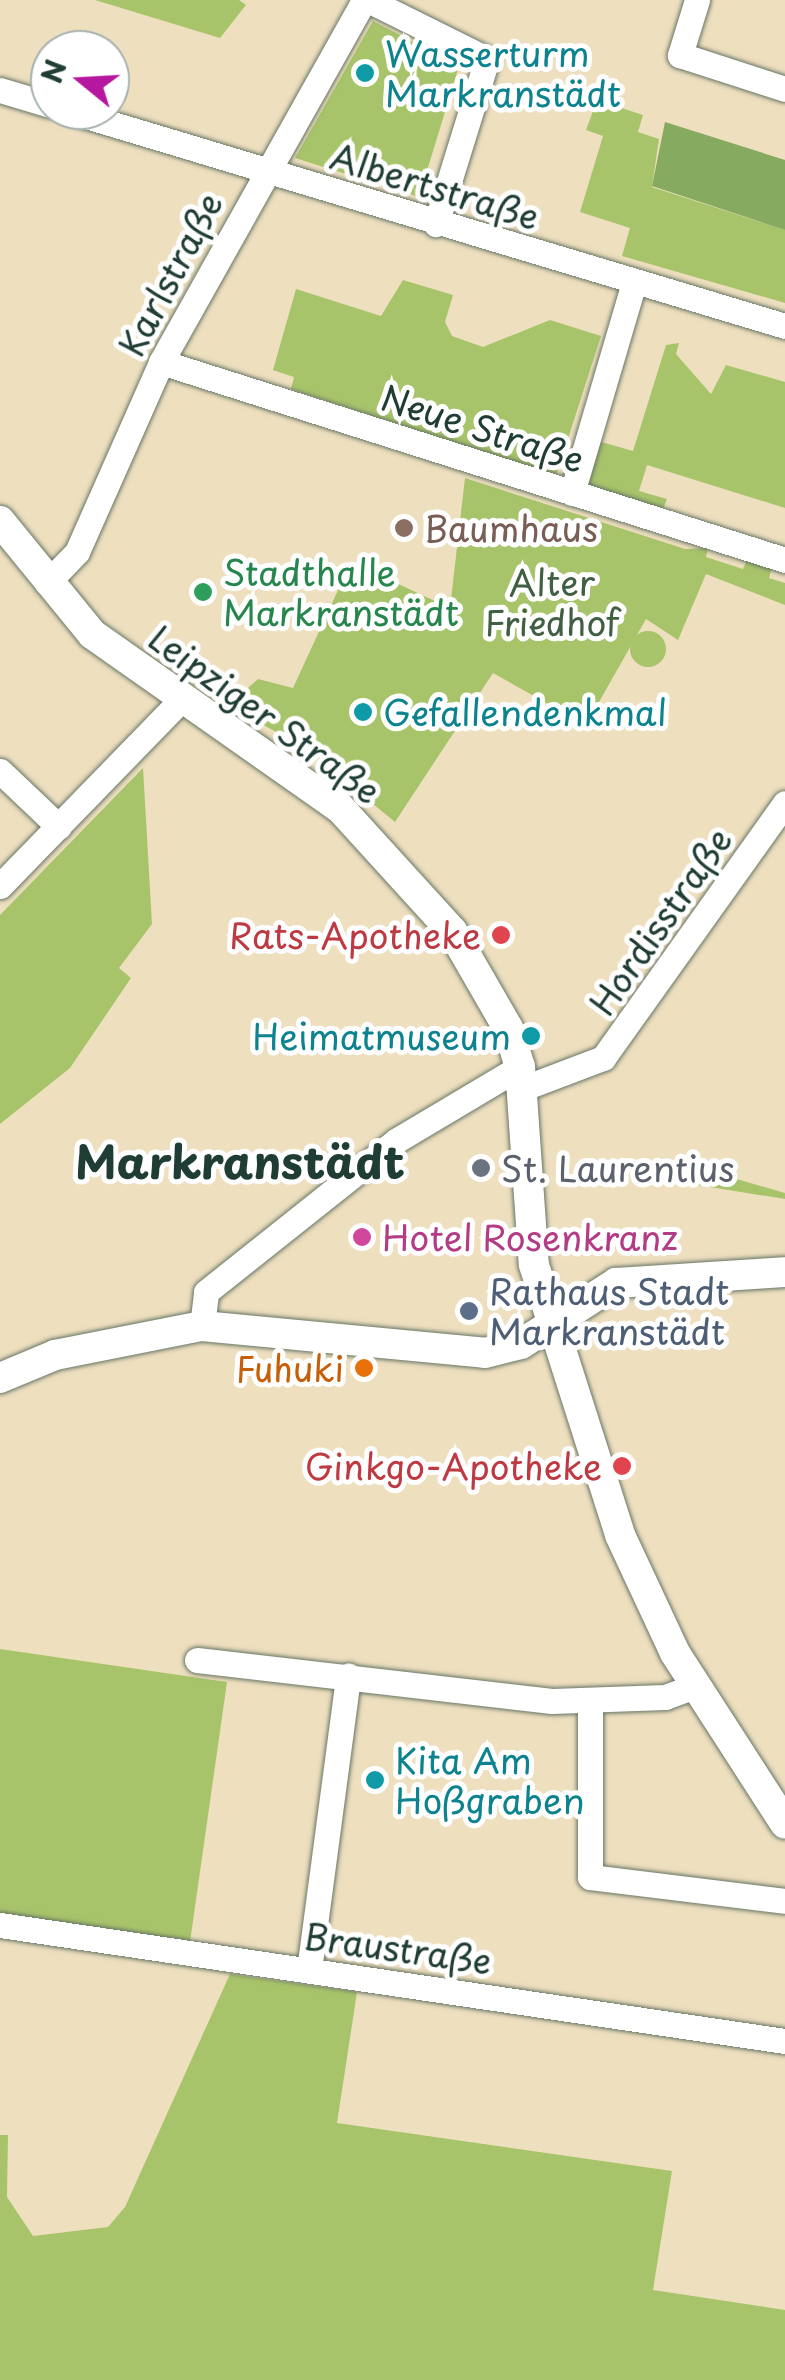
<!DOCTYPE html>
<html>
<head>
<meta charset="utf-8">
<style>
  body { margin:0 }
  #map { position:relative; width:785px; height:2380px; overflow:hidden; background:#eedfbf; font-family:"Playpen Sans",sans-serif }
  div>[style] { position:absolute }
  .green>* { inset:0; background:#a8c46b }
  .round { border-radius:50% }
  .forest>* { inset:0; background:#86aa5f }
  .roads { filter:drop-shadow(0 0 2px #677665) drop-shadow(0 0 2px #677665) }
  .minor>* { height:25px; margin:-12.5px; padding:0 12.5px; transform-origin:12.5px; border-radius:12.5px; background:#fff }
  .major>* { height:30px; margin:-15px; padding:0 15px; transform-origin:15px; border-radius:15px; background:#fff }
  .dots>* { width:28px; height:28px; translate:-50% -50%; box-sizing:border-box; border:5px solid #fff; border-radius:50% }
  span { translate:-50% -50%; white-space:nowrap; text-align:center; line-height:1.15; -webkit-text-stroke:10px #fff; paint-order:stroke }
  .culture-label { font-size:35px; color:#0d838f }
  .left { translate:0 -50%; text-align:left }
  .right { translate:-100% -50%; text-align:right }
  .street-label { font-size:35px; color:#1f3d34 }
  .education-label { font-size:35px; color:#785e54 }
  .leisure-label { font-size:35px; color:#27864d }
  .park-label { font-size:35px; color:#415f42 }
  .health-label { font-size:35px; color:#be3a42 }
  .worship-label { font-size:35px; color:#5b616d }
  .hotel-label { font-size:35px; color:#b23c85 }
  .service-label { font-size:35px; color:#4e5e75 }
  .food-label { font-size:35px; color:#c56008 }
  .district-label { font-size:45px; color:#1f3d34; font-weight:700 }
  .north { position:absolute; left:30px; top:30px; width:100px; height:100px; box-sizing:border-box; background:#fff; border:2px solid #a5b1ae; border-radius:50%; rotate:288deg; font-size:28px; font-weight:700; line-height:40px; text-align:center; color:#1f3d34 }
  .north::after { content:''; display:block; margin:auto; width:35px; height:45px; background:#b5179e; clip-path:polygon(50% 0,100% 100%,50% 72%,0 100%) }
</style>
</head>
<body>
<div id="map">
  <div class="green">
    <i style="clip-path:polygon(95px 0,239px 0,246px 5px,220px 38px)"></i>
    <i style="clip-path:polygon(373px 21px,459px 66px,419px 197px,295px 158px)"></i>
    <i style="clip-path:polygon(597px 100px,643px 115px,638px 132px,659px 139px,652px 187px,785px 230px,785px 303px,622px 256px,630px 228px,580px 212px,603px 136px,586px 130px)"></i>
    <i style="clip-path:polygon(403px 280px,453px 295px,445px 322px,452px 336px,483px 347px,550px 320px,601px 336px,556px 476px,291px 389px,294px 377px,273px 370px,296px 289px,381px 316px)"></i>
    <i style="clip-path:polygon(679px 343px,676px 354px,711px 394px,726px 365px,785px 382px,785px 508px,647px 465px,639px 491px,667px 499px,662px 512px,584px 485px,598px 441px,633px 451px,666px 345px)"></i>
    <i style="clip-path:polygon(465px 478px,685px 549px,708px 548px,706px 557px,743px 569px,747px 560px,772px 567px,769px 578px,785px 583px,785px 605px,706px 574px,678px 640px,646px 619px,586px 725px,493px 673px,395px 822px,302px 746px,228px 706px,258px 679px,293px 688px,351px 562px,450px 608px)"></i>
    <i class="round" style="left:630px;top:631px;width:36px;height:36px"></i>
    <i style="clip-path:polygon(143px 768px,152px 924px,119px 968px,131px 978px,70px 1068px,0 1124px,0 915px)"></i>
    <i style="clip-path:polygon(678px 1162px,785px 1193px,785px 1199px,660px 1179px)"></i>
    <i style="clip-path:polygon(0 1649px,227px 1682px,190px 1942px,0 1916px)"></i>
    <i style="clip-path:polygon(230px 1974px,357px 1992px,337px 2123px,672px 2171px,653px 2290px,785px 2310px,785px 2380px,0 2380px,0 2135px,8px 2135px,7px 2197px,33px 2236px,108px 2227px,125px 2207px)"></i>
  </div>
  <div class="forest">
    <i style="clip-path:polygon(665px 122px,785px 160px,785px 230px,652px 186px)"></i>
  </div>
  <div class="roads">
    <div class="minor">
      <i style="left:368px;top:0;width:133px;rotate:26.4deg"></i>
      <i style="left:487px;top:59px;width:173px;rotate:107.2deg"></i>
      <i style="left:697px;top:0;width:58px;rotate:107.2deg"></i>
      <i style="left:680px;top:55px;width:110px;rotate:17.9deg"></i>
      <i style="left:0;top:90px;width:52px;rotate:16.7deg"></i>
      <i style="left:66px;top:110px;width:751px;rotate:16.72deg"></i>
      <i style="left:161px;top:362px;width:655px;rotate:17.6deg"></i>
      <i style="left:572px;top:493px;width:220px;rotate:-73.6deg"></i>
      <i style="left:47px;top:583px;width:43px;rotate:-45.9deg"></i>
      <i style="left:77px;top:552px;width:208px;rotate:-66.1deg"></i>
      <i style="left:161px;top:362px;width:415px;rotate:-60.7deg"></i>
      <i style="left:0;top:771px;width:81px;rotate:43.5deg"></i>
      <i style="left:0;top:886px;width:261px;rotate:-45.8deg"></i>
      <i style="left:524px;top:1088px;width:85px;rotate:-20.8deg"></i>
      <i style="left:603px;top:1058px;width:313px;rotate:-54.5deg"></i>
      <i style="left:202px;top:1326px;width:34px;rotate:-83deg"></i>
      <i style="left:206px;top:1292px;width:244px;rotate:-38.5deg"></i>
      <i style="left:397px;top:1140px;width:143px;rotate:-30.7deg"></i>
      <i style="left:197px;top:1660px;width:357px;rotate:6.6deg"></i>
      <i style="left:552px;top:1701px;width:113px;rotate:-2deg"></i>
      <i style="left:665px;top:1697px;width:32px;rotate:-20deg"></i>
      <i style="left:590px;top:1703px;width:174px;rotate:90deg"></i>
      <i style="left:590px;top:1877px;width:196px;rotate:7deg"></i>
      <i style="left:0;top:1925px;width:794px;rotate:8.41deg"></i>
      <i style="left:309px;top:1970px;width:297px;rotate:-82.4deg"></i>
    </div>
    <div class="major">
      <i style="left:0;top:521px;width:146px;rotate:50.8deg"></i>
      <i style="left:92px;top:634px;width:303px;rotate:35.1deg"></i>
      <i style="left:340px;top:808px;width:166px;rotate:47.7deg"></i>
      <i style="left:452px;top:931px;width:112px;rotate:60deg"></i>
      <i style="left:508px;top:1028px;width:41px;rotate:72.9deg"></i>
      <i style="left:520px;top:1067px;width:198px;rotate:86deg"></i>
      <i style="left:534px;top:1265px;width:283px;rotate:72.3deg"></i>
      <i style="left:620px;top:1535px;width:130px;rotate:65deg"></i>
      <i style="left:675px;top:1653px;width:203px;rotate:57.2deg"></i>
      <i style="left:0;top:1378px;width:60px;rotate:-22.7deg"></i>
      <i style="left:55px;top:1355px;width:150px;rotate:-11.2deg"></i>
      <i style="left:202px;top:1326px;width:284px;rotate:5.4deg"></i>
      <i style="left:485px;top:1353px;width:37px;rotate:-14deg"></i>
      <i style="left:521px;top:1344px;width:113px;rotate:-32.7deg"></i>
      <i style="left:616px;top:1283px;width:169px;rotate:-3.7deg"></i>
    </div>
  </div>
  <div class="dots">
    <i style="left:365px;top:73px;background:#0f9aa8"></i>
    <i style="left:404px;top:528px;background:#8d6e63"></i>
    <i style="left:203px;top:592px;background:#2e9e5b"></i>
    <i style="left:363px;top:712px;background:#0f9aa8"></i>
    <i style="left:501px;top:935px;background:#e0444e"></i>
    <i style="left:531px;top:1036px;background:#0f9aa8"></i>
    <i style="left:481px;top:1168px;background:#6b7280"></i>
    <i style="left:362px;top:1237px;background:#d1479c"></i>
    <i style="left:469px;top:1311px;background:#5c6f8a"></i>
    <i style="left:364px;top:1368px;background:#e8710a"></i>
    <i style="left:622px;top:1466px;background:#e0444e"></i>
    <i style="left:375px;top:1780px;background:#0f9aa8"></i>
  </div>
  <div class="culture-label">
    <span class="left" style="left:385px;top:73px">Wasserturm<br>Markranstädt</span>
    <span class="left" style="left:383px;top:712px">Gefallendenkmal</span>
    <span class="right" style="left:511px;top:1036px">Heimatmuseum</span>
    <span class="left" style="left:395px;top:1780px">Kita Am<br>Hoßgraben</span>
  </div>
  <div class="street-label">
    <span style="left:435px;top:186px;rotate:17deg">Albertstraße</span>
    <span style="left:170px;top:274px;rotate:-62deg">Karlstraße</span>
    <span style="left:483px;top:428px;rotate:18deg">Neue Straße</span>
    <span style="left:265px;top:714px;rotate:36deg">Leipziger Straße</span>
    <span style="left:660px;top:921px;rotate:-55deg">Hordisstraße</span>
    <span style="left:398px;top:1948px;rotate:8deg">Braustraße</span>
  </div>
  <div class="education-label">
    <span class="left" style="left:424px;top:528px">Baumhaus</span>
  </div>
  <div class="leisure-label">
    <span class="left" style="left:223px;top:592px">Stadthalle<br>Markranstädt</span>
  </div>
  <div class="park-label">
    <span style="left:552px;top:602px">Alter<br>Friedhof</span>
  </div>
  <div class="health-label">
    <span class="right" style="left:481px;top:935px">Rats-Apotheke</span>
    <span class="right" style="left:602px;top:1466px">Ginkgo-Apotheke</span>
  </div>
  <div class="worship-label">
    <span class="left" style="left:501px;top:1168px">St. Laurentius</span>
  </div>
  <div class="hotel-label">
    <span class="left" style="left:382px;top:1237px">Hotel Rosenkranz</span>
  </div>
  <div class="service-label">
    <span class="left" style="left:489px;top:1311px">Rathaus Stadt<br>Markranstädt</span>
  </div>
  <div class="food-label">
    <span class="right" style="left:344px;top:1368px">Fuhuki</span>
  </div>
  <div class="district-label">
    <span style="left:240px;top:1161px">Markranstädt</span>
  </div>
  <div class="north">N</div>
</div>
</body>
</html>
